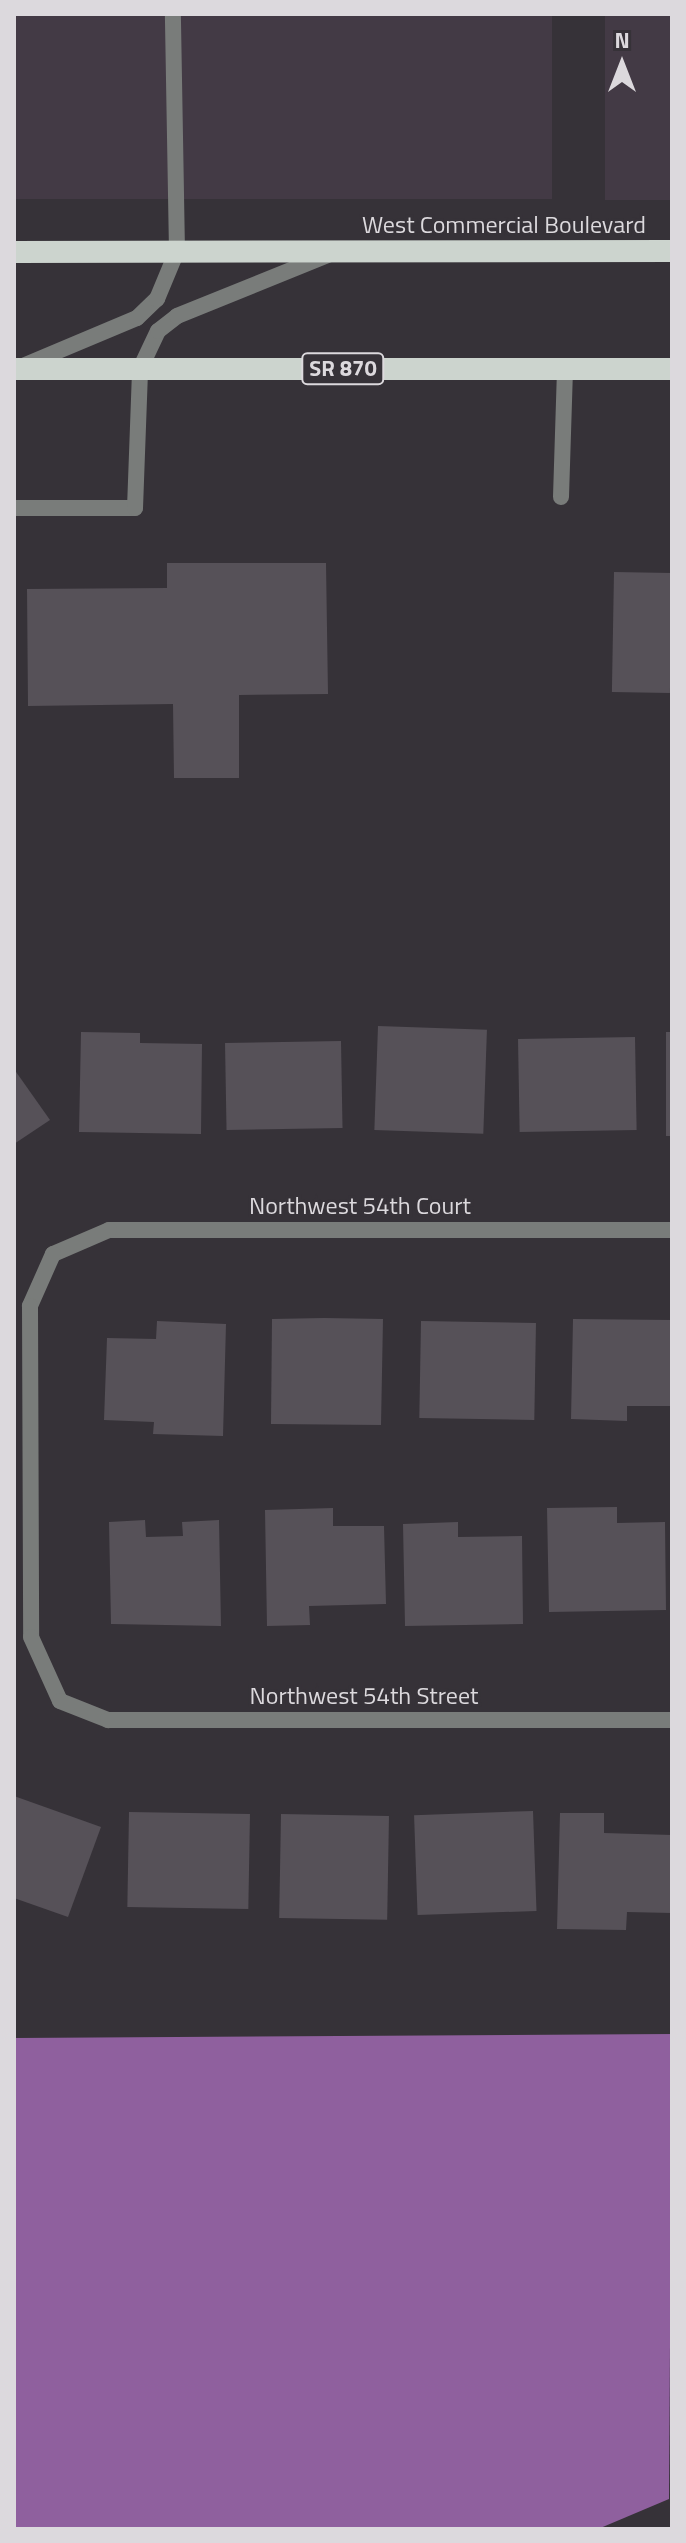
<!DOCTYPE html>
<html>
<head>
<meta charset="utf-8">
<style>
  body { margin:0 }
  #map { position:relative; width:686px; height:2543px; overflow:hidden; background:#363238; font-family:"Titillium Web",sans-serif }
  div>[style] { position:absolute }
  .built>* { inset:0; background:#433a45; transform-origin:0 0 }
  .water>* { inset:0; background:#8f609e }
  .building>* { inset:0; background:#565158; transform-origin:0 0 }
  .service>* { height:16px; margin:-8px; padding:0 8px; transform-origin:8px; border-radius:8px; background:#797c7a }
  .minor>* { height:16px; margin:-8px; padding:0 8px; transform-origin:8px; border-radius:8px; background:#797c7a }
  .trunk>* { height:22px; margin:-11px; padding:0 11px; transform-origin:11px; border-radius:11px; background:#ccd4ce }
  span { translate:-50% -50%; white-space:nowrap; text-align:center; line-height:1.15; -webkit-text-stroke:6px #363238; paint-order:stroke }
  .shield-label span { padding:2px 6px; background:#363238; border:2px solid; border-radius:6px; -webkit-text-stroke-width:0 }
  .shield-label { font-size:22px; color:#dcd9dd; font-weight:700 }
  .street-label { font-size:24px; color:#dcd9dd }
  .frame { position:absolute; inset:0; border:16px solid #dcd9dd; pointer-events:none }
  .north { position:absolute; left:582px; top:24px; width:80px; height:80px; -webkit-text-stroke:6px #363238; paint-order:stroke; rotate:0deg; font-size:22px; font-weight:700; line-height:32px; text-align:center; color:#dcd9dd }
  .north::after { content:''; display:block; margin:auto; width:28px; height:36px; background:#dcd9dd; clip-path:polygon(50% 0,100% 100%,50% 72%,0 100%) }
</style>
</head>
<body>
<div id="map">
  <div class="built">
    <i style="left:14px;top:14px;width:538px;height:185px"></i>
    <i style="left:605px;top:14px;width:67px;height:186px"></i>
  </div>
  <div class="water">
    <i style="clip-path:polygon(672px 2034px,669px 2499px,598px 2529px,14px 2529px,14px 2038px)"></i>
  </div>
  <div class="building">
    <i style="clip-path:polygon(167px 563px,326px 563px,328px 694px,239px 695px,239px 778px,174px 778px,173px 704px,28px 706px,27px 589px,167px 588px)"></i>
    <i style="left:614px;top:572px;width:58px;height:120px;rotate:1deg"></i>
    <i style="left:378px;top:1026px;width:109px;height:104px;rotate:2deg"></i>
    <i style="clip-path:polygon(81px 1032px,140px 1033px,140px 1043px,202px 1044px,201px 1134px,79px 1132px)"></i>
    <i style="left:666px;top:1032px;width:6px;height:104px"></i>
    <i style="left:635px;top:1037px;width:93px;height:117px;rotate:89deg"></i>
    <i style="left:341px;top:1041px;width:87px;height:116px;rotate:89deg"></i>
    <i style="clip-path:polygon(14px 1069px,50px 1120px,14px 1144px)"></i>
    <i style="clip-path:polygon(324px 1318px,383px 1319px,381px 1425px,271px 1424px,272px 1319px)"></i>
    <i style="clip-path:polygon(573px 1319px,672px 1320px,672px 1406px,627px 1406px,627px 1421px,571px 1419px)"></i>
    <i style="clip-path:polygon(157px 1321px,226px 1324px,223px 1436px,153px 1434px,154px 1422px,104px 1420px,107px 1338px,156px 1339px)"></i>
    <i style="left:421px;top:1321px;width:115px;height:97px;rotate:1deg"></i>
    <i style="clip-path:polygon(617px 1507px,617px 1523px,665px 1522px,666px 1610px,549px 1612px,547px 1508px)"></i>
    <i style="clip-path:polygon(333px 1508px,333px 1526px,384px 1526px,386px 1604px,309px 1606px,310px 1625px,267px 1626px,265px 1510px)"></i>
    <i style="clip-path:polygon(145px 1520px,146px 1537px,183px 1536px,182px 1522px,219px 1520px,221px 1626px,111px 1624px,109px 1522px)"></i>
    <i style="clip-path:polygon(458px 1522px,458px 1537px,522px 1536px,523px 1624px,405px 1626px,403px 1524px)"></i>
    <i style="clip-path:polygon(14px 1796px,101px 1827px,68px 1917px,14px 1898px)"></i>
    <i style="left:533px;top:1811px;width:100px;height:119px;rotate:88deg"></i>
    <i style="left:129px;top:1812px;width:121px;height:95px;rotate:1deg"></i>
    <i style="clip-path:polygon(560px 1813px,604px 1813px,604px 1833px,672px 1835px,672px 1913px,627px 1912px,626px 1930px,557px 1929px)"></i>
    <i style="left:281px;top:1814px;width:108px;height:104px;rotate:1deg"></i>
  </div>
  <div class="service">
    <i style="left:561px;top:497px;width:128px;rotate:-88.2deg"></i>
    <i style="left:14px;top:508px;width:121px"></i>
    <i style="left:135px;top:508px;width:139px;rotate:-87.9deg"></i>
  </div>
  <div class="minor">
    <i style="left:25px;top:365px;width:121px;rotate:-22.8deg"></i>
    <i style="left:137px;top:318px;width:28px;rotate:-44deg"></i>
    <i style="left:157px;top:299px;width:52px;rotate:-67.4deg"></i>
    <i style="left:177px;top:251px;width:237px;rotate:-91deg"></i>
    <i style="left:140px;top:369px;width:42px;rotate:-64.7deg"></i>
    <i style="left:158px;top:331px;width:24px;rotate:-38deg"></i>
    <i style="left:177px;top:316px;width:163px;rotate:-22deg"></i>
    <i style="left:672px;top:1230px;width:563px;rotate:180deg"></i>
    <i style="left:109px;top:1230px;width:61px;rotate:156.8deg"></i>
    <i style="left:53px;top:1254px;width:57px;rotate:113.9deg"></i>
    <i style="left:30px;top:1306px;width:331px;rotate:89.8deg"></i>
    <i style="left:31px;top:1637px;width:70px;rotate:65.6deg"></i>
    <i style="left:60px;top:1701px;width:52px;rotate:21.6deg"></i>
    <i style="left:108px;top:1720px;width:564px"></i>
  </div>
  <div class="trunk">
    <i style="left:14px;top:252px;width:658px;rotate:-0.09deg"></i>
    <i style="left:14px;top:369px;width:658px"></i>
  </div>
  <div class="shield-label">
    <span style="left:343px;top:369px">SR 870</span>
  </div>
  <div class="street-label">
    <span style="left:504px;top:225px">West Commercial Boulevard</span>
    <span style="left:360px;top:1206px">Northwest 54th Court</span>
    <span style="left:364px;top:1696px">Northwest 54th Street</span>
  </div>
  <div class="frame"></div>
  <div class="north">N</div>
</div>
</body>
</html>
